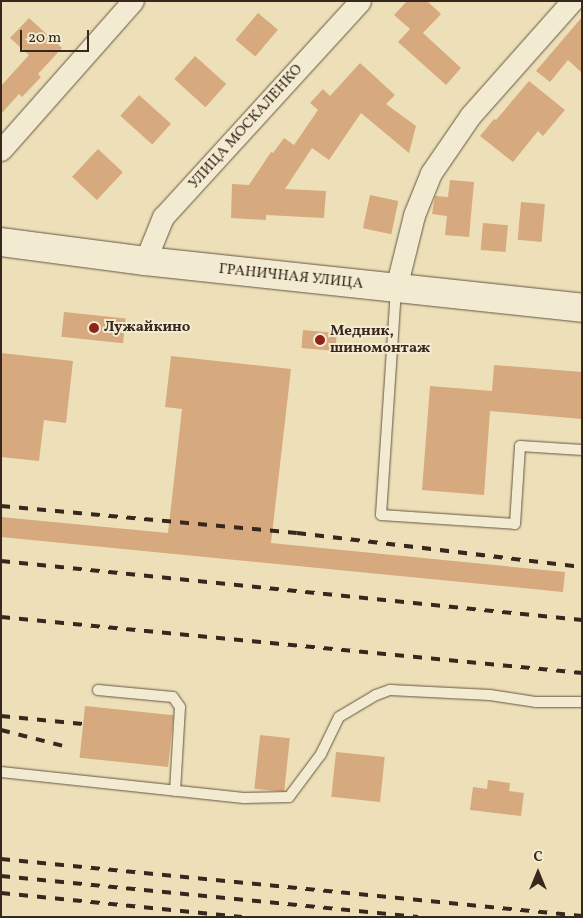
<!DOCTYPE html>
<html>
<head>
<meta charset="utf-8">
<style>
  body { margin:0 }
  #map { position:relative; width:583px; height:918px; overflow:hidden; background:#ede0b8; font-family:Vollkorn,serif }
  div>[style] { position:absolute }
  .building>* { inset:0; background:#d7a97e; transform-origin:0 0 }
  .roads { filter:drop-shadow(0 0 1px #645543) drop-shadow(0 0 1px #645543) }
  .service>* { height:10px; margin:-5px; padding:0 5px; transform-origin:5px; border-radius:5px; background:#f3ebd1 }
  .minor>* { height:21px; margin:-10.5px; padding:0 10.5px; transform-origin:10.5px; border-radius:10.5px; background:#f3ebd1 }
  .secondary>* { height:28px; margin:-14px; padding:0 14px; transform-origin:14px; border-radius:14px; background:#f3ebd1 }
  .rail>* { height:4px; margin-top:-2px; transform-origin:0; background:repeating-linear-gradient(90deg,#37271c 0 9px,transparent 0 18px) }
  .dots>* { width:14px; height:14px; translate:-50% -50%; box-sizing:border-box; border:2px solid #f3ebd1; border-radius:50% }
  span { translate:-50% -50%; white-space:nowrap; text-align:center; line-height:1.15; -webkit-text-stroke:4px #f3ebd1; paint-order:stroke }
  .street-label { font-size:15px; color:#37271c }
  .poi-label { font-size:15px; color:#37271c; font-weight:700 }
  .left { translate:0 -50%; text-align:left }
  .frame { position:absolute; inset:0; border:2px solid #37271c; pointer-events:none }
  .north { position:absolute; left:513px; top:848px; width:50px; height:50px; -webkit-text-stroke:4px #f3ebd1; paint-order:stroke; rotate:0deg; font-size:14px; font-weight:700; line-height:20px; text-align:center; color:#37271c }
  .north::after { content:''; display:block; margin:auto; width:18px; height:22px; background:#37271c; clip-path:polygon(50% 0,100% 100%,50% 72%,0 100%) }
  .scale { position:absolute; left:20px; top:30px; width:69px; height:22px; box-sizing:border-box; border:2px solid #37271c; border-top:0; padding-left:6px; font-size:15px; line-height:18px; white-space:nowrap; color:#37271c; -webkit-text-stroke:4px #f3ebd1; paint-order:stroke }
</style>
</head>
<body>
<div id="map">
  <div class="building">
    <i style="clip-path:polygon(407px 1px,427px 1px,441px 14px,423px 33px,461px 68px,446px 85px,398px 42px,410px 29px,394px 15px)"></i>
    <i style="left:258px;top:13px;width:26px;height:35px;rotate:40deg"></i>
    <i style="clip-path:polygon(582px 17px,582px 73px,568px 60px,550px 82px,536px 71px)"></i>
    <i style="clip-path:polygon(29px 18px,62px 48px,38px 74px,41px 77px,22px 97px,19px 94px,1px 114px,1px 86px,29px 55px,10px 38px)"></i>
    <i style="left:195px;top:56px;width:42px;height:31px;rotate:42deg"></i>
    <i style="clip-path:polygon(360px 63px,395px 95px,386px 104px,416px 126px,409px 153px,361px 113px,329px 160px,312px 148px,285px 189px,326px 191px,324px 218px,266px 215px,266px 220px,231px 218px,232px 184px,249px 185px,271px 152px,273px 153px,284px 138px,294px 145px,318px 110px,310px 103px,323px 89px,330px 96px)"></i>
    <i style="clip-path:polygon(529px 81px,565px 110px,543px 136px,538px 131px,513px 162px,480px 136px,494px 119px,496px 120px)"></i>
    <i style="left:139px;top:95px;width:43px;height:28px;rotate:42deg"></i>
    <i style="left:98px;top:149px;width:34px;height:38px;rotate:43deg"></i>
    <i style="clip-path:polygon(450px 180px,474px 182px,469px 237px,445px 235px,447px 216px,432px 214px,435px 196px,448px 197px)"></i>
    <i style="left:370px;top:195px;width:29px;height:34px;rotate:12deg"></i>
    <i style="left:521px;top:202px;width:24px;height:38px;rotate:5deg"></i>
    <i style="left:483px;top:223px;width:25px;height:27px;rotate:5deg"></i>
    <i style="left:64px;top:312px;width:62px;height:25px;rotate:6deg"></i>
    <i style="left:303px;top:330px;width:34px;height:18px;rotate:5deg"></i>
    <i style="clip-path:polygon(1px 353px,73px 361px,66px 423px,44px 420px,39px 461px,1px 457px)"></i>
    <i style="clip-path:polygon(171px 356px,291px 369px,271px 543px,565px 572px,563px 592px,1px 537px,1px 517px,168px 533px,182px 409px,165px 407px)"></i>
    <i style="clip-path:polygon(494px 365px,582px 372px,582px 419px,490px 411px,484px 495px,422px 490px,430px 386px,492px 391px)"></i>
    <i style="left:85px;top:706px;width:89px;height:52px;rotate:6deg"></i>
    <i style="left:260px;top:735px;width:30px;height:54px;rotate:6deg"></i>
    <i style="left:336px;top:752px;width:49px;height:45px;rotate:6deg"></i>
    <i style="clip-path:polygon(488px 780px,510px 783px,509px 791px,524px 793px,521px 816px,470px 810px,473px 787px,487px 789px)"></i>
  </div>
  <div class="roads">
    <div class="service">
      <i style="left:396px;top:289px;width:226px;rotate:93.8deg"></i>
      <i style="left:381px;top:515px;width:134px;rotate:3.8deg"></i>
      <i style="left:515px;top:524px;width:78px;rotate:-86.3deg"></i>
      <i style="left:520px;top:446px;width:62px;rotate:3.7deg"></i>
      <i style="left:98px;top:690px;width:75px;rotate:5.3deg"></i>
      <i style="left:173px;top:697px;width:12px;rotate:55deg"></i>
      <i style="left:180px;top:707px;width:84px;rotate:93.4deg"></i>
      <i style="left:1px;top:772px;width:244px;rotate:6.1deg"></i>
      <i style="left:244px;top:798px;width:45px;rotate:-1.3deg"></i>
      <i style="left:289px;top:797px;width:54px;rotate:-53.3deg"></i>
      <i style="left:321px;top:754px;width:41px;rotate:-64.1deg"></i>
      <i style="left:339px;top:717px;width:43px;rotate:-30.7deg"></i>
      <i style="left:376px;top:695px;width:15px;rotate:-20deg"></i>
      <i style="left:390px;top:690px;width:100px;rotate:2.9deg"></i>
      <i style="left:490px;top:695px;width:47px;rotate:8.7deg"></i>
      <i style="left:536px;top:702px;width:46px"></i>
    </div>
    <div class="minor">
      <i style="left:1px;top:150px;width:199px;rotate:-48.5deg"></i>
      <i style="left:145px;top:261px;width:48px;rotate:-67.8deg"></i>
      <i style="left:163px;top:217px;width:292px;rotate:-47.6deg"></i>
      <i style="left:396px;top:288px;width:75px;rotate:-76.1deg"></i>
      <i style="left:414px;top:215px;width:45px;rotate:-68deg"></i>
      <i style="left:431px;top:173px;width:69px;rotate:-55.6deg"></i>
      <i style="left:470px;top:116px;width:154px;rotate:-48.4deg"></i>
    </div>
    <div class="secondary">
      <i style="left:1px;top:242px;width:145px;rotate:7.5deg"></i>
      <i style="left:145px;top:261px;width:440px;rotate:6.1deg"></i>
    </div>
  </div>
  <div class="rail">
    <i style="left:1px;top:506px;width:297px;rotate:5.2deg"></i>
    <i style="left:297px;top:533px;width:287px;rotate:6.8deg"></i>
    <i style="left:1px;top:561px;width:584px;rotate:5.8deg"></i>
    <i style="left:1px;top:617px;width:584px;rotate:5.51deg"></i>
    <i style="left:1px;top:716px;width:82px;rotate:5.6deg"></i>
    <i style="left:1px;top:730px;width:68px;rotate:14.4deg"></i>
    <i style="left:1px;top:859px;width:584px;rotate:5.6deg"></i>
    <i style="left:1px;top:876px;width:419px;rotate:5.6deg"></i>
    <i style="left:1px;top:893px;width:242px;rotate:5.7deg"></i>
  </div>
  <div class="dots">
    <i style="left:94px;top:328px;background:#8f2418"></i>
    <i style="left:320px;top:340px;background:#8f2418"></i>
  </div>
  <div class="street-label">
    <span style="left:246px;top:127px;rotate:-48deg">УЛИЦА МОСКАЛЕНКО</span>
    <span style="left:291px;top:277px;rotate:6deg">ГРАНИЧНАЯ УЛИЦА</span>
  </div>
  <div class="poi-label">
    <span class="left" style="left:104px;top:328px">Лужайкино</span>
    <span class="left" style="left:330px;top:340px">Медник,<br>шиномонтаж</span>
  </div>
  <div class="frame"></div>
  <div class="north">С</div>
  <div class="scale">20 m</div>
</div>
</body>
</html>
